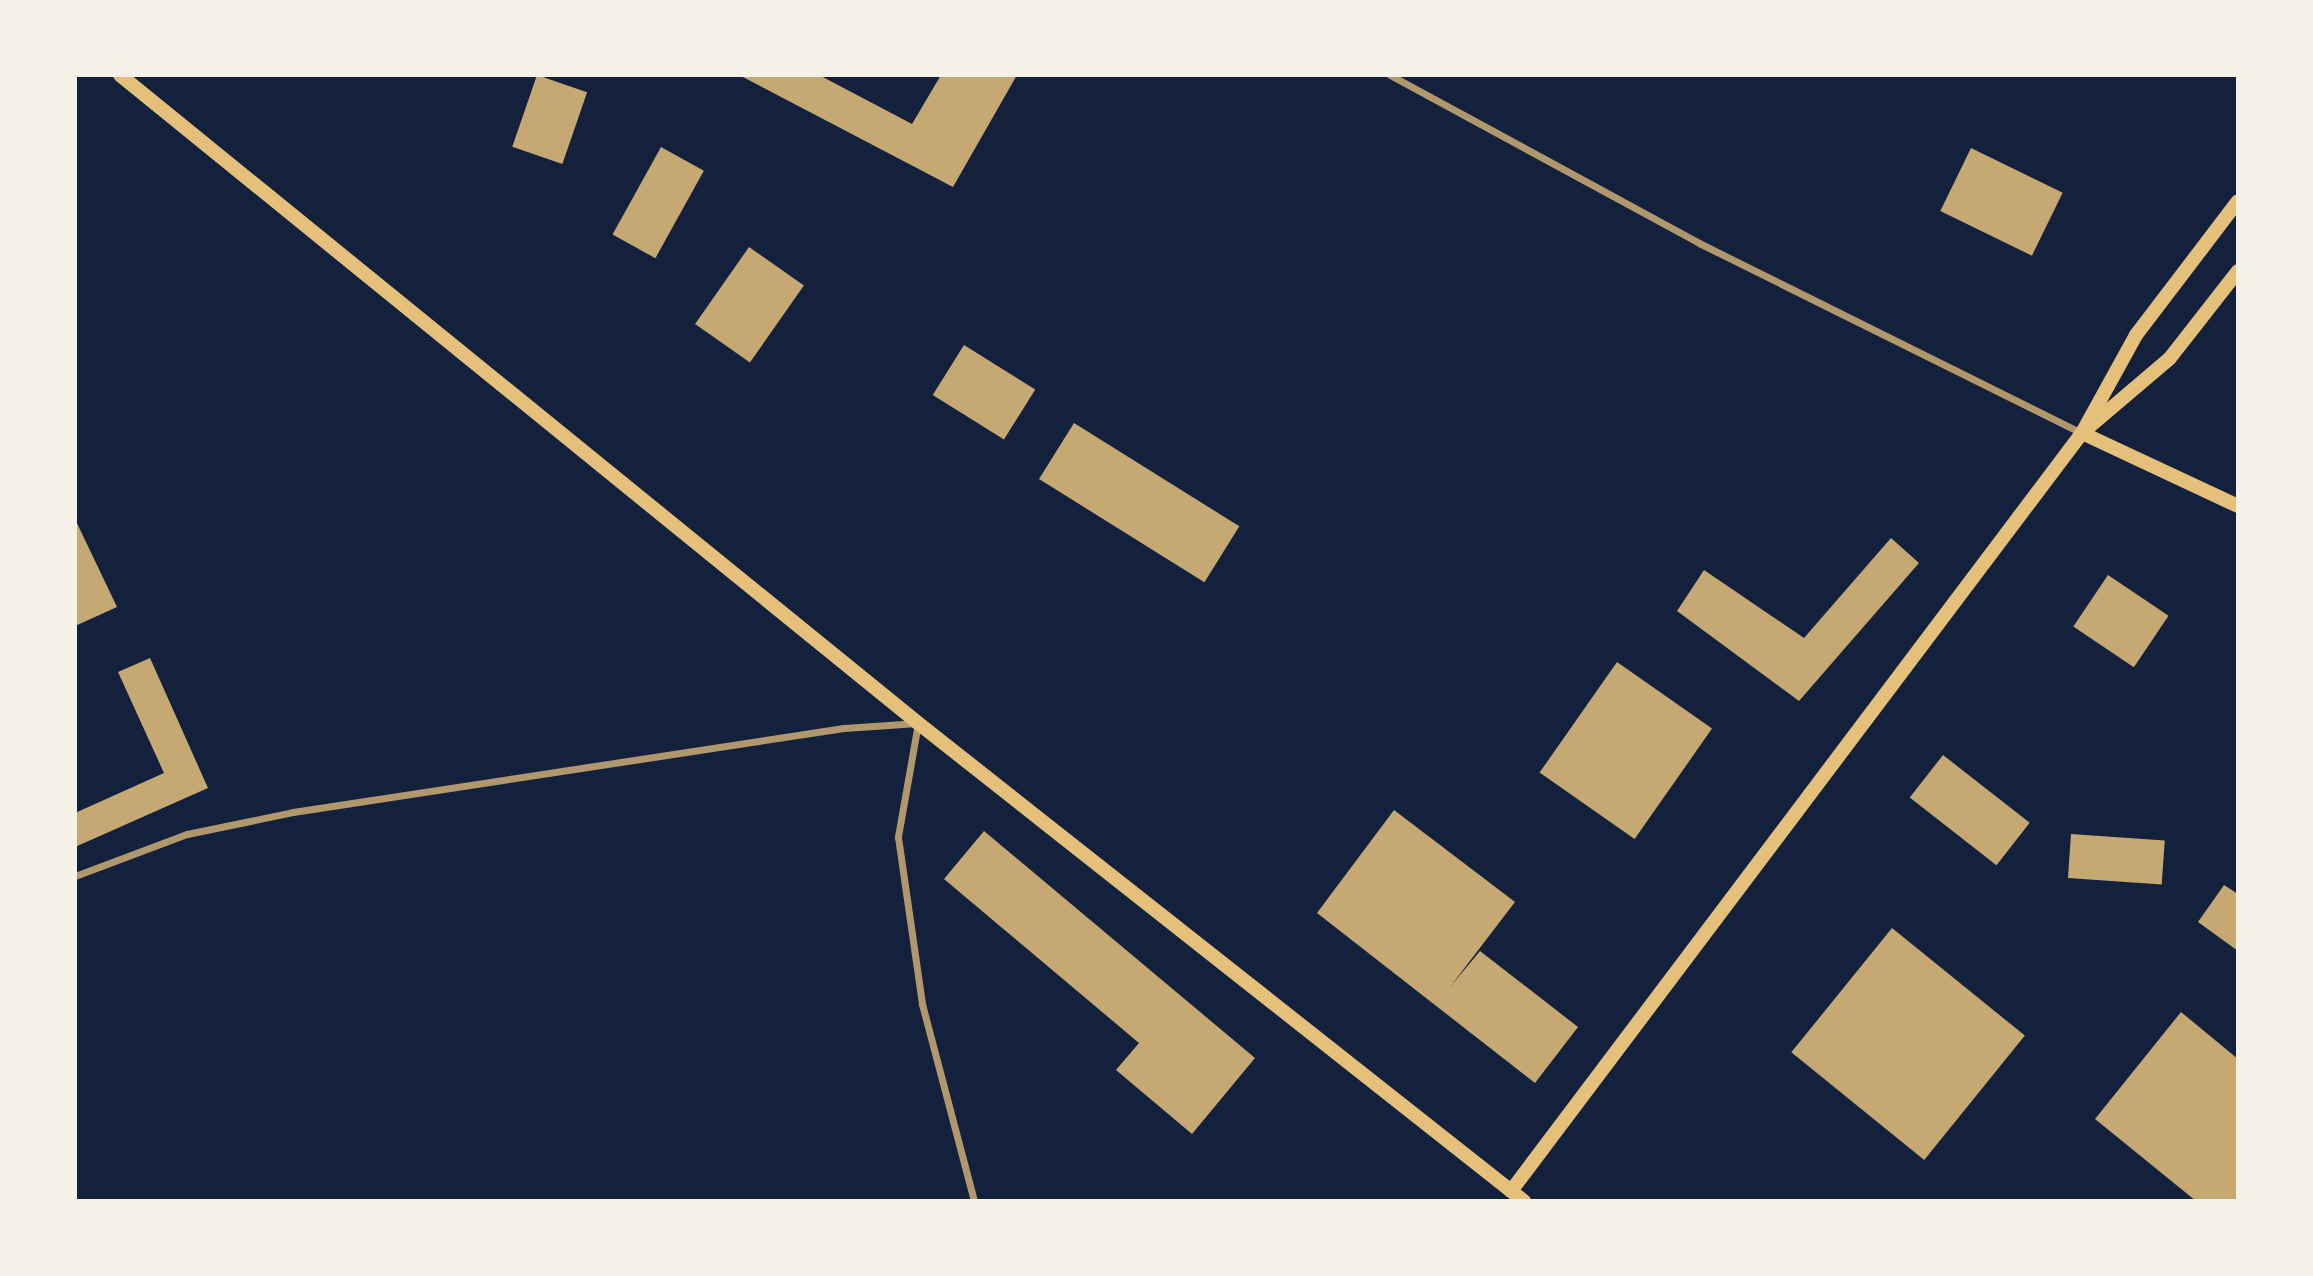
<!DOCTYPE html>
<html>
<head>
<meta charset="utf-8">
<style>
  body { margin:0 }
  #map { position:relative; width:2313px; height:1276px; overflow:hidden; background:#14213d; font-family:"DejaVu Sans",sans-serif }
  div>[style] { position:absolute }
  .building>* { inset:0; background:#c6a872; transform-origin:0 0 }
  .minor>* { height:7px; margin:-3.5px; padding:0 3.5px; transform-origin:3.5px; border-radius:3.5px; background:#b1986c }
  .secondary>* { height:14px; margin:-7px; padding:0 7px; transform-origin:7px; border-radius:7px; background:#e5c07b }
  span { translate:-50% -50%; white-space:nowrap; text-align:center; line-height:1.15; -webkit-text-stroke:6px #f6f1e7; paint-order:stroke }
  .frame { position:absolute; inset:0; border:77px solid #f6f1e7; pointer-events:none }
</style>
</head>
<body>
<div id="map">
  <div class="building">
    <i style="left:537px;top:75px;width:53px;height:76px;rotate:19deg"></i>
    <i style="clip-path:polygon(739px 75px,819px 75px,912px 124px,941px 75px,1017px 75px,953px 187px)"></i>
    <i style="left:661px;top:147px;width:49px;height:100px;rotate:29deg"></i>
    <i style="left:1971px;top:148px;width:102px;height:70px;rotate:26deg"></i>
    <i style="left:749px;top:247px;width:67px;height:94px;rotate:35deg"></i>
    <i style="left:964px;top:345px;width:84px;height:59px;rotate:32deg"></i>
    <i style="left:1074px;top:423px;width:195px;height:66px;rotate:32deg"></i>
    <i style="clip-path:polygon(75px 519px,117px 607px,75px 626px)"></i>
    <i style="clip-path:polygon(1891px 538px,1919px 563px,1799px 701px,1677px 611px,1704px 570px,1804px 638px)"></i>
    <i style="left:2108px;top:575px;width:73px;height:62px;rotate:34deg"></i>
    <i style="clip-path:polygon(150px 658px,208px 788px,75px 847px,75px 813px,164px 773px,118px 672px)"></i>
    <i style="left:1617px;top:662px;width:116px;height:135px;rotate:35deg"></i>
    <i style="left:1943px;top:755px;width:110px;height:54px;rotate:38deg"></i>
    <i style="clip-path:polygon(1394px 810px,1515px 902px,1450px 987px,1480px 951px,1578px 1027px,1535px 1083px,1317px 913px)"></i>
    <i style="clip-path:polygon(984px 831px,1255px 1058px,1192px 1134px,1116px 1070px,1139px 1043px,944px 879px)"></i>
    <i style="left:2071px;top:834px;width:94px;height:44px;rotate:4deg"></i>
    <i style="clip-path:polygon(2224px 885px,2238px 894px,2238px 951px,2198px 922px)"></i>
    <i style="left:1892px;top:928px;width:171px;height:160px;rotate:39deg"></i>
    <i style="clip-path:polygon(2181px 1012px,2238px 1059px,2238px 1201px,2196px 1201px,2095px 1119px)"></i>
  </div>
  <div class="minor">
    <i style="left:1390px;top:75px;width:352px;rotate:28.5deg"></i>
    <i style="left:1699px;top:243px;width:428px;rotate:26.4deg"></i>
    <i style="left:75px;top:876px;width:120px;rotate:-20.6deg"></i>
    <i style="left:187px;top:834px;width:108px;rotate:-11.7deg"></i>
    <i style="left:293px;top:812px;width:557px;rotate:-8.67deg"></i>
    <i style="left:844px;top:728px;width:74px;rotate:-3.9deg"></i>
    <i style="left:918px;top:723px;width:116px;rotate:100deg"></i>
    <i style="left:898px;top:837px;width:169px;rotate:81.8deg"></i>
    <i style="left:922px;top:1004px;width:204px;rotate:75.2deg"></i>
  </div>
  <div class="secondary">
    <i style="left:120px;top:75px;width:1028px;rotate:39.08deg"></i>
    <i style="left:918px;top:723px;width:772px;rotate:38.27deg"></i>
    <i style="left:2089px;top:427px;width:106px;rotate:-40.4deg"></i>
    <i style="left:2170px;top:358px;width:110px;rotate:-52deg"></i>
    <i style="left:2082px;top:433px;width:172px;rotate:25.1deg"></i>
    <i style="left:1511px;top:1191px;width:949px;rotate:-53.01deg"></i>
    <i style="left:2082px;top:433px;width:112px;rotate:-61.1deg"></i>
    <i style="left:2136px;top:335px;width:168px;rotate:-52.7deg"></i>
  </div>
  <div class="frame"></div>
</div>
</body>
</html>
